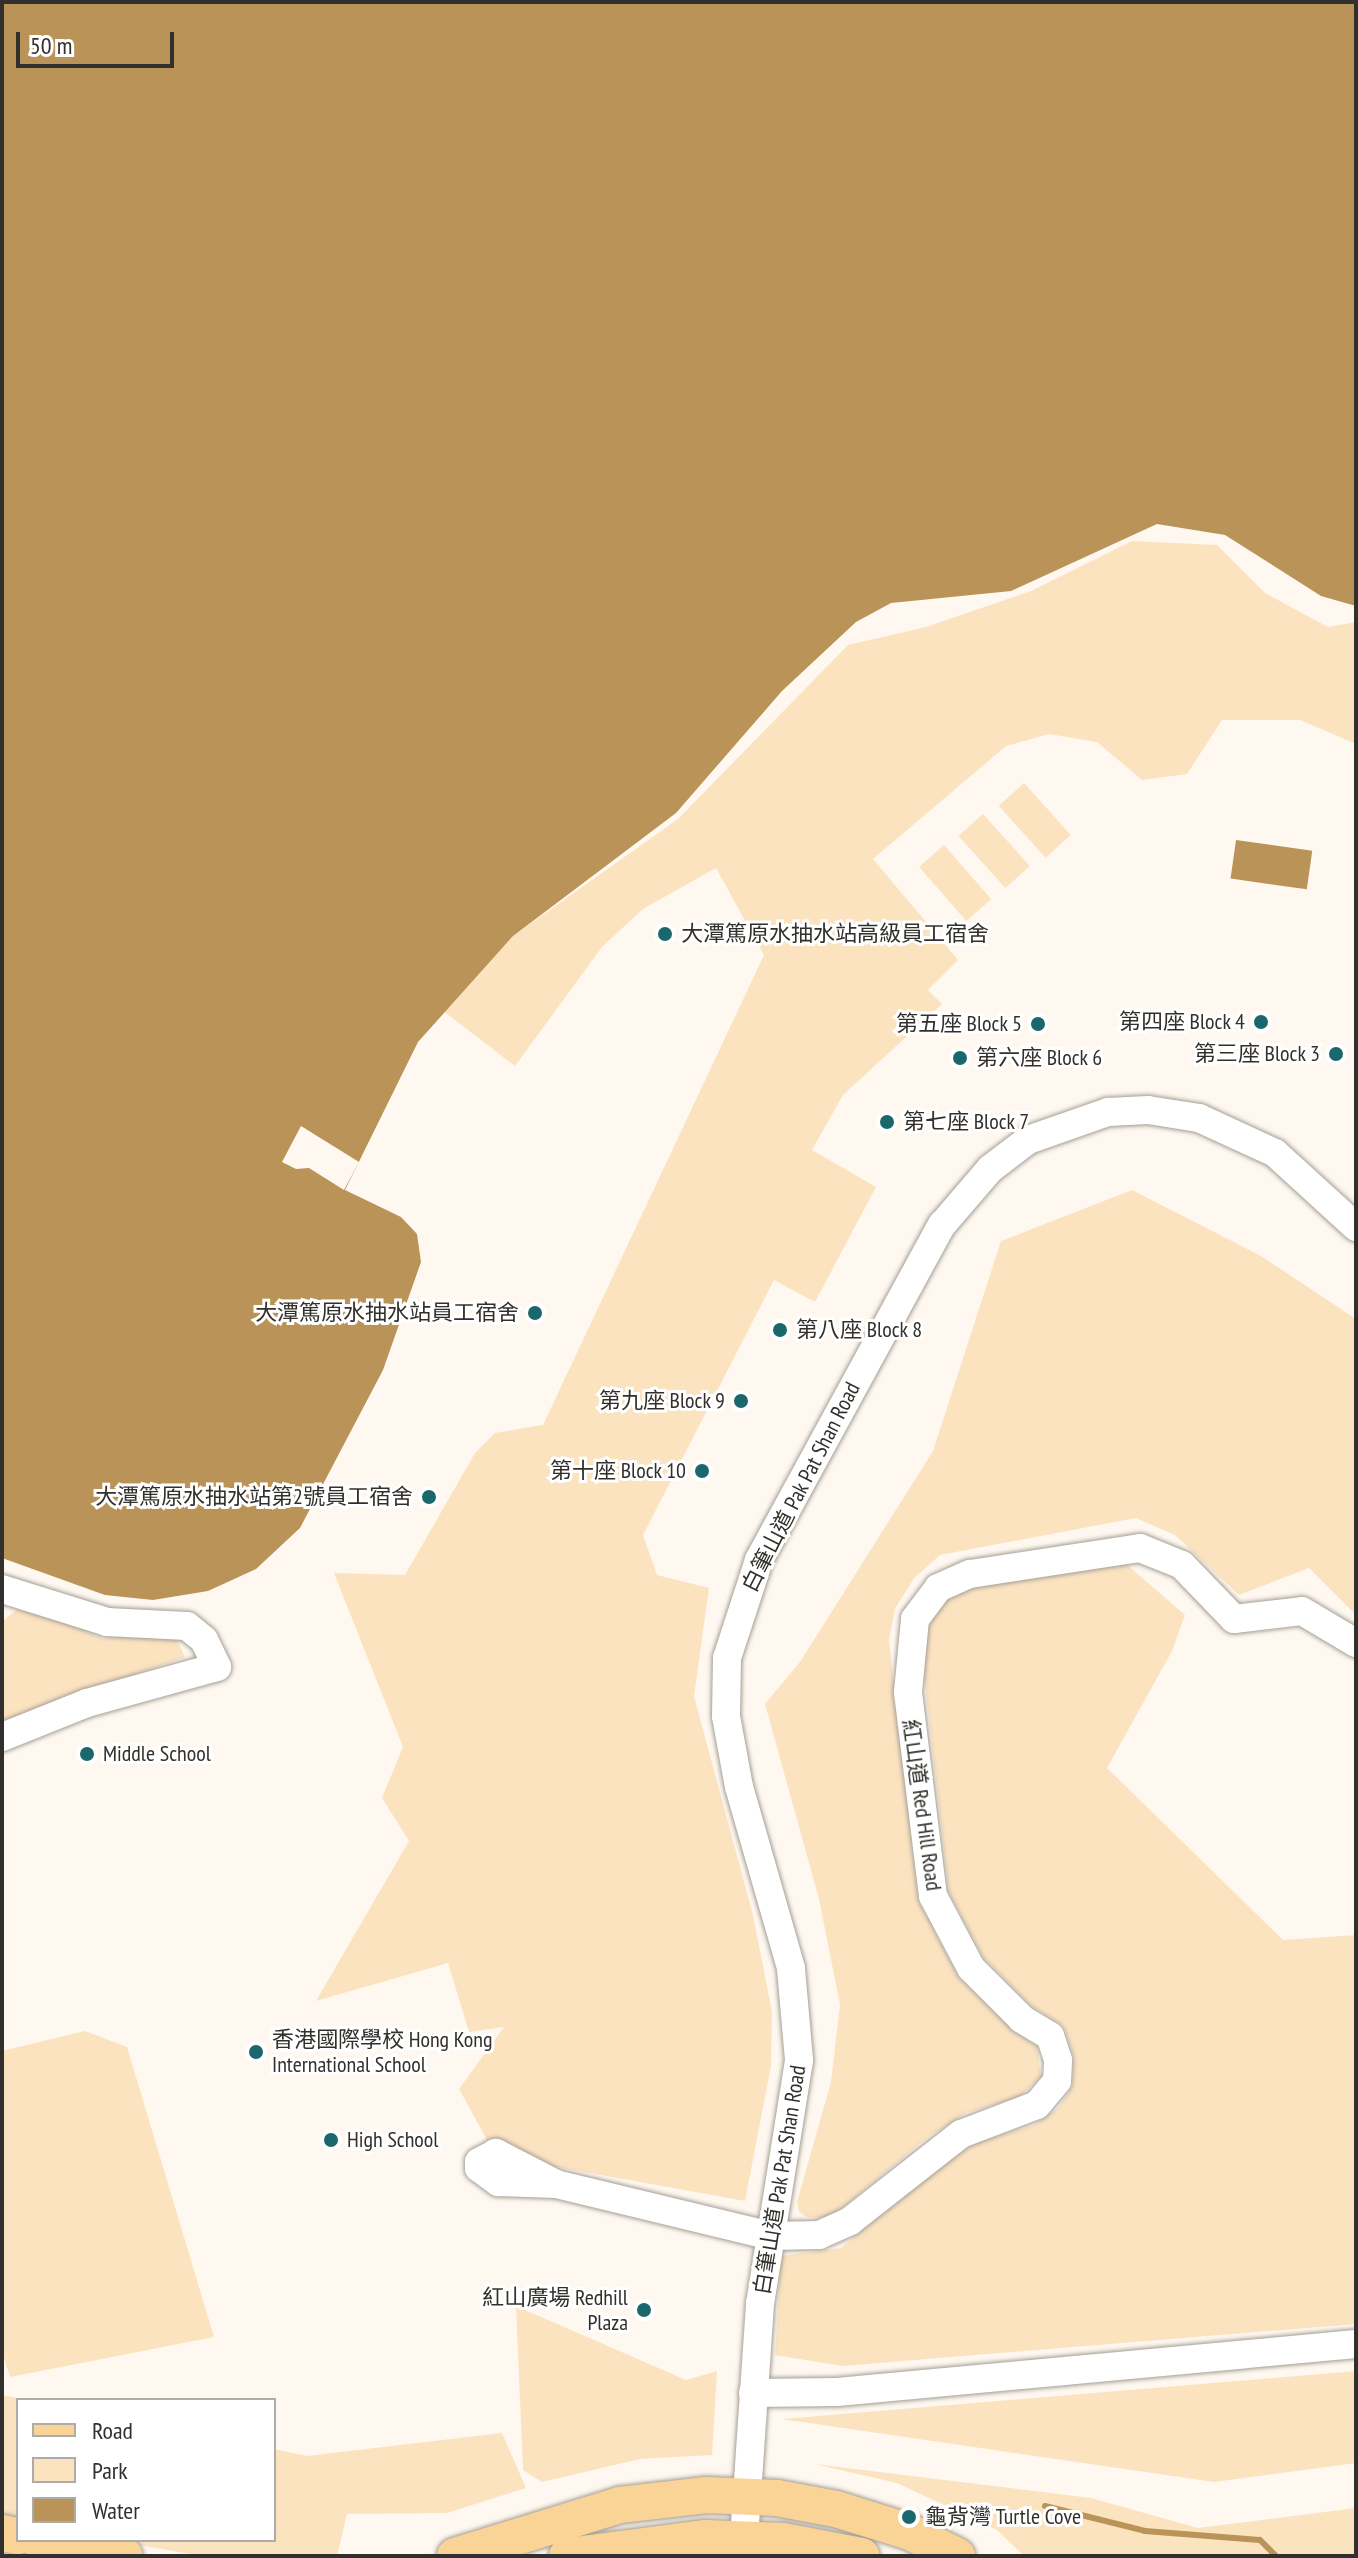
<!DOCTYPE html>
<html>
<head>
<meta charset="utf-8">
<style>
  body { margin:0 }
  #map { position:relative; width:1358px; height:2558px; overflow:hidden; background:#fef8f0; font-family:"PT Sans Narrow","Noto Sans TC",sans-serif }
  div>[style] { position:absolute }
  .green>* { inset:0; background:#fbe3c0; transform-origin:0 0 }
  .water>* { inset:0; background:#b99358; transform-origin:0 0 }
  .pier>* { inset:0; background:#fef8f0 }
  .stream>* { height:6px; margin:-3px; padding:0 3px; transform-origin:3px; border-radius:3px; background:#b99358 }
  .roads { filter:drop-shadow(0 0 2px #a59f95) drop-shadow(0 0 2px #a59f95) }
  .minor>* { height:28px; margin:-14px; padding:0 14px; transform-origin:14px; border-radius:14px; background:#fff }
  .major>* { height:36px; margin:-18px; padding:0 18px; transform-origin:18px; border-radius:18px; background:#fad497 }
  .dots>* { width:22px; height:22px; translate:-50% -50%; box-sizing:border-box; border:4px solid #fff; border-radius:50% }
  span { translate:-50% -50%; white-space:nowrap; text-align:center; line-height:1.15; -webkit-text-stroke:6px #fff; paint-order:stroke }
  .poi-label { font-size:22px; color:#32302c }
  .left { translate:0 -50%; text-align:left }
  .right { translate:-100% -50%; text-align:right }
  .street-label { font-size:22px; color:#32302c }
  .frame { position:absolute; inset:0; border:4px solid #32302c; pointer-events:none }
  .legend { position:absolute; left:16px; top:2398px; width:260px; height:144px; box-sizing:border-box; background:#fff; border:2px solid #adacab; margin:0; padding:10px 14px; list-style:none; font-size:24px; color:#32302c }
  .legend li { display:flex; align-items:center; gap:16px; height:40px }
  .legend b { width:40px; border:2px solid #adacab }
  .scale { position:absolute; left:16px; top:32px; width:158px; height:36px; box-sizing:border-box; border:4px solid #32302c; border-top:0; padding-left:10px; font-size:24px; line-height:28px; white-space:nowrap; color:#32302c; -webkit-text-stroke:6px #fff; paint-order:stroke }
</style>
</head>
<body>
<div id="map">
  <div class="green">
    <i style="clip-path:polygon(1132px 541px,1217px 545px,1265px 593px,1328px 627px,1356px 622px,1356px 744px,1300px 720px,1222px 720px,1187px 774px,1142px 780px,1097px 742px,1049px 734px,1006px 746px,873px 859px,958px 960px,928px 990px,942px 1004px,843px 1095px,812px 1150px,876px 1187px,815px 1302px,774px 1280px,643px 1535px,657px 1575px,709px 1588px,694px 1696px,753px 1915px,772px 2012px,771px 2066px,745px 2201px,496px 2156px,459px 2089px,504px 2027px,469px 2032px,448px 1963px,316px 2001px,409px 1841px,382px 1798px,403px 1747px,334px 1573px,405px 1575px,475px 1453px,495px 1433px,543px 1425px,764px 955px,716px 868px,643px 909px,602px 947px,515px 1066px,442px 1010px,513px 936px,678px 819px,848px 645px,926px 627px,1031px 591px)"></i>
    <i style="left:1024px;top:783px;width:70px;height:34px;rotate:48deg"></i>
    <i style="left:983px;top:814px;width:70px;height:33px;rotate:48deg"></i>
    <i style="left:944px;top:845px;width:72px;height:33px;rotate:49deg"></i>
    <i style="clip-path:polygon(1132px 1190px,1261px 1256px,1356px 1319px,1356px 1615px,1309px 1568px,1239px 1595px,1175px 1535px,1136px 1518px,940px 1555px,914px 1578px,895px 1609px,889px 1640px,918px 1901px,959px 1978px,1013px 2031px,1037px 2047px,1041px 2076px,1019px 2097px,966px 2113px,928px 2137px,829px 2218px,807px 2217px,799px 2212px,797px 2202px,831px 2082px,840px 2005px,819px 1899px,765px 1704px,800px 1662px,933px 1451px,1001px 1241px)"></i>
    <i style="clip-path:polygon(1125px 1563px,1185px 1615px,1172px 1651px,1107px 1768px,1283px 1940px,1356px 1935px,1356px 2324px,842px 2366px,775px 2355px,781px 2256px,841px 2248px,946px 2162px,979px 2142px,1034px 2125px,1058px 2108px,1072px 2087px,1074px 2058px,1064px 2026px,1032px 2006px,984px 1958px,949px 1892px,920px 1641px,925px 1621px,955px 1584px)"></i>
    <i style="clip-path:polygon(25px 1602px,103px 1639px,172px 1629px,185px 1657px,2px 1721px,2px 1622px)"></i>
    <i style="clip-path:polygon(85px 2031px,127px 2047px,214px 2337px,10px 2377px,2px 2351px,2px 2051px)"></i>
    <i style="clip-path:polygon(516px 2306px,686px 2380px,717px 2371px,712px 2455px,640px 2459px,542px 2482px,523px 2470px)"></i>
    <i style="clip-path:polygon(1356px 2371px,1356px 2463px,1214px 2482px,782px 2419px)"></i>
    <i style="clip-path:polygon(2px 2395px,29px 2400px,18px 2400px,18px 2523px,2px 2521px)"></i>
    <i style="clip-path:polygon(502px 2433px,526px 2488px,447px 2513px,347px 2514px,337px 2556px,201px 2556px,112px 2540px,274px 2540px,274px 2449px,307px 2456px)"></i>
    <i style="clip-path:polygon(814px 2464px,1091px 2498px,1198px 2528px,1356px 2508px,1356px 2556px,1024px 2556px,997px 2530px,897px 2483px)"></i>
  </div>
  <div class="water">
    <i style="clip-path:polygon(2px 2px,1356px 2px,1356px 606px,1321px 596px,1225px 535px,1157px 524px,1011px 591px,891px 603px,856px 622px,782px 691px,676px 813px,513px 936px,418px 1042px,345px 1190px,401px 1217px,417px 1234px,421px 1262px,383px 1370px,300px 1528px,256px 1569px,208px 1591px,153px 1600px,105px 1595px,2px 1558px)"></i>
    <i style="left:1236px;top:840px;width:77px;height:39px;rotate:8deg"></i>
  </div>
  <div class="pier">
    <i style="clip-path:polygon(301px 1126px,359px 1162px,344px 1190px,309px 1168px,296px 1169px,282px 1162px)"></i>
  </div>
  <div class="stream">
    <i style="left:1045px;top:2506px;width:103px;rotate:14deg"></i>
    <i style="left:1145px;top:2531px;width:115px;rotate:4.5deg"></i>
    <i style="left:1260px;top:2540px;width:23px;rotate:45deg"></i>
  </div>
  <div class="roads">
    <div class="minor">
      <i style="left:2px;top:1589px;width:110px;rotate:17.4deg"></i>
      <i style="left:107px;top:1622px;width:80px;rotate:2.9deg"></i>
      <i style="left:187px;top:1626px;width:22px;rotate:39deg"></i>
      <i style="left:204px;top:1640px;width:30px;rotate:64deg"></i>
      <i style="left:217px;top:1667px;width:135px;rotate:164.5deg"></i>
      <i style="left:87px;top:1703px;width:92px;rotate:158.2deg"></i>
      <i style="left:556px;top:2184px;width:68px;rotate:-152.7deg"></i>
      <i style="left:496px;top:2153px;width:19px;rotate:152deg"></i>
      <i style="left:479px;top:2162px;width:6px;rotate:90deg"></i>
      <i style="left:479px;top:2168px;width:24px;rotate:36deg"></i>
      <i style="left:498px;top:2182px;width:58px;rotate:2deg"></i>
      <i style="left:556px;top:2184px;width:221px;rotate:13.6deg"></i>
      <i style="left:771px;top:2236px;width:48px;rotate:-1.2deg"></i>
      <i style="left:819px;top:2235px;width:34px;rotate:-24deg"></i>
      <i style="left:850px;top:2221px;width:141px;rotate:-38.1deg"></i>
      <i style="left:961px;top:2134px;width:81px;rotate:-20.9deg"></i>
      <i style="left:1037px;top:2105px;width:31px;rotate:-50deg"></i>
      <i style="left:1057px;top:2081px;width:21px;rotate:-87deg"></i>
      <i style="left:1058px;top:2060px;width:25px;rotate:-108deg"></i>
      <i style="left:1050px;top:2036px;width:33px;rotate:-149deg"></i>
      <i style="left:1022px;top:2019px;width:72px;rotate:-135deg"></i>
      <i style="left:971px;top:1968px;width:81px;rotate:-117.8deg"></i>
      <i style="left:933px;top:1896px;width:206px;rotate:-97deg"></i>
      <i style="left:908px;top:1692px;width:73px;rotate:-84.5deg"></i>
      <i style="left:915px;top:1619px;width:39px;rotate:-53deg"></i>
      <i style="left:938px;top:1588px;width:35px;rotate:-24deg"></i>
      <i style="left:970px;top:1574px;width:172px;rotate:-8.7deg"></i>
      <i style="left:1140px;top:1548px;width:45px;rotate:22deg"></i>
      <i style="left:1182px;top:1565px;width:75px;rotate:46.1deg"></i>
      <i style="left:1234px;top:1619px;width:68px;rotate:-6.7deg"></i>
      <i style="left:1302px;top:1611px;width:63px;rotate:30.7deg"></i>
      <i style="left:753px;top:2393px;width:84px;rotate:-0.7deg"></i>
      <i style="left:837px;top:2392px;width:521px;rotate:-5.28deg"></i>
      <i style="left:744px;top:2539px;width:236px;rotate:-86.1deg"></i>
      <i style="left:760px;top:2304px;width:247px;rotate:-80.9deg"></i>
      <i style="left:799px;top:2060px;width:92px;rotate:-95deg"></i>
      <i style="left:791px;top:1968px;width:188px;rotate:-106deg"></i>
      <i style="left:739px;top:1787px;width:72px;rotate:-100.4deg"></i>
      <i style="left:726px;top:1716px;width:58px;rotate:-89deg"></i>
      <i style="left:727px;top:1658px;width:103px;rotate:-71.9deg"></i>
      <i style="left:759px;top:1560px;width:382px;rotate:-61.4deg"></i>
      <i style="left:942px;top:1225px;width:74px;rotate:-49.4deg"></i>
      <i style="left:990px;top:1169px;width:48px;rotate:-37.3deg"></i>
      <i style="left:1028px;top:1140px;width:85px;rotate:-19.3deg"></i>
      <i style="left:1108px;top:1112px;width:40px;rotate:-2.9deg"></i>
      <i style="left:1148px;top:1110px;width:52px;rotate:8.9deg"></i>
      <i style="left:1199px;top:1118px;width:84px;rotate:24.7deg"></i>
      <i style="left:1275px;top:1153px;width:110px;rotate:42.4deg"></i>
    </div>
    <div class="major">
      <i style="left:2px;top:2533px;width:16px;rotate:11deg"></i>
      <i style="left:38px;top:2540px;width:88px;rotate:10.4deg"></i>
      <i style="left:455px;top:2556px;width:173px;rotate:-17.2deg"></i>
      <i style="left:620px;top:2505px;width:87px;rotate:-6.6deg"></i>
      <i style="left:706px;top:2495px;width:71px;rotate:2.4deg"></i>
      <i style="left:777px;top:2498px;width:60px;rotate:10.6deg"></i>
      <i style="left:836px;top:2509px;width:77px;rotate:17.3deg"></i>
      <i style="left:910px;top:2532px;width:53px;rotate:27.1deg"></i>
      <i style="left:567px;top:2556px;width:140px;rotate:-7.4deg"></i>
      <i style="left:706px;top:2538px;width:77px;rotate:2.2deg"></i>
      <i style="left:783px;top:2541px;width:80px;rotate:10.8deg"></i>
    </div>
  </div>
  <div class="dots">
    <i style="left:665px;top:934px;background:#1b686c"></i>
    <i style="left:1261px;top:1022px;background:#1b686c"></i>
    <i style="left:1038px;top:1024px;background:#1b686c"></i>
    <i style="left:1336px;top:1054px;background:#1b686c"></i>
    <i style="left:960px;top:1058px;background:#1b686c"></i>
    <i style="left:887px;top:1122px;background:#1b686c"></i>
    <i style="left:535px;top:1313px;background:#1b686c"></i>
    <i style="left:780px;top:1330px;background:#1b686c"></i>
    <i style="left:741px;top:1401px;background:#1b686c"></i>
    <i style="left:702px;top:1471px;background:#1b686c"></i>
    <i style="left:429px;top:1497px;background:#1b686c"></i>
    <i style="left:87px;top:1754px;background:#1b686c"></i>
    <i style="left:256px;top:2052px;background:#1b686c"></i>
    <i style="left:331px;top:2140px;background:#1b686c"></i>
    <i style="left:644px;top:2310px;background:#1b686c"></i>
    <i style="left:909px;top:2517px;background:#1b686c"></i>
  </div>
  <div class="poi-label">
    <span class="left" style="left:681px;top:934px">大潭篤原水抽水站高級員工宿舍</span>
    <span class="right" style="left:1245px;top:1022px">第四座 Block 4</span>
    <span class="right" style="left:1022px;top:1024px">第五座 Block 5</span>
    <span class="right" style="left:1320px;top:1054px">第三座 Block 3</span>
    <span class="left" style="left:976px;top:1058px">第六座 Block 6</span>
    <span class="left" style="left:903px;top:1122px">第七座 Block 7</span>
    <span class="right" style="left:519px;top:1313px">大潭篤原水抽水站員工宿舍</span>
    <span class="left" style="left:796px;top:1330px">第八座 Block 8</span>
    <span class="right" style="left:725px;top:1401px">第九座 Block 9</span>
    <span class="right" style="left:686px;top:1471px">第十座 Block 10</span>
    <span class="right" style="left:413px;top:1497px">大潭篤原水抽水站第2號員工宿舍</span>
    <span class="left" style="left:103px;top:1754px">Middle School</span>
    <span class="left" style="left:272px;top:2052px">香港國際學校 Hong Kong<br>International School</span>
    <span class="left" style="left:347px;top:2140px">High School</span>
    <span class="right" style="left:628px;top:2310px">紅山廣場 Redhill<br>Plaza</span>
    <span class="left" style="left:925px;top:2517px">龜背灣 Turtle Cove</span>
  </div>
  <div class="street-label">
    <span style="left:801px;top:1487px;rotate:-63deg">白筆山道 Pak Pat Shan Road</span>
    <span style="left:922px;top:1805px;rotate:82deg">紅山道 Red Hill Road</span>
    <span style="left:780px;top:2180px;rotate:-81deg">白筆山道 Pak Pat Shan Road</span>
  </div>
  <div class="frame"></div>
  <ul class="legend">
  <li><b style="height:10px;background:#fad497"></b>Road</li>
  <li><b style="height:22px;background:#fbe3c0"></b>Park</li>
  <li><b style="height:22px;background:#b99358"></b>Water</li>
  </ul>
  <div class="scale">50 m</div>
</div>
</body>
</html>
